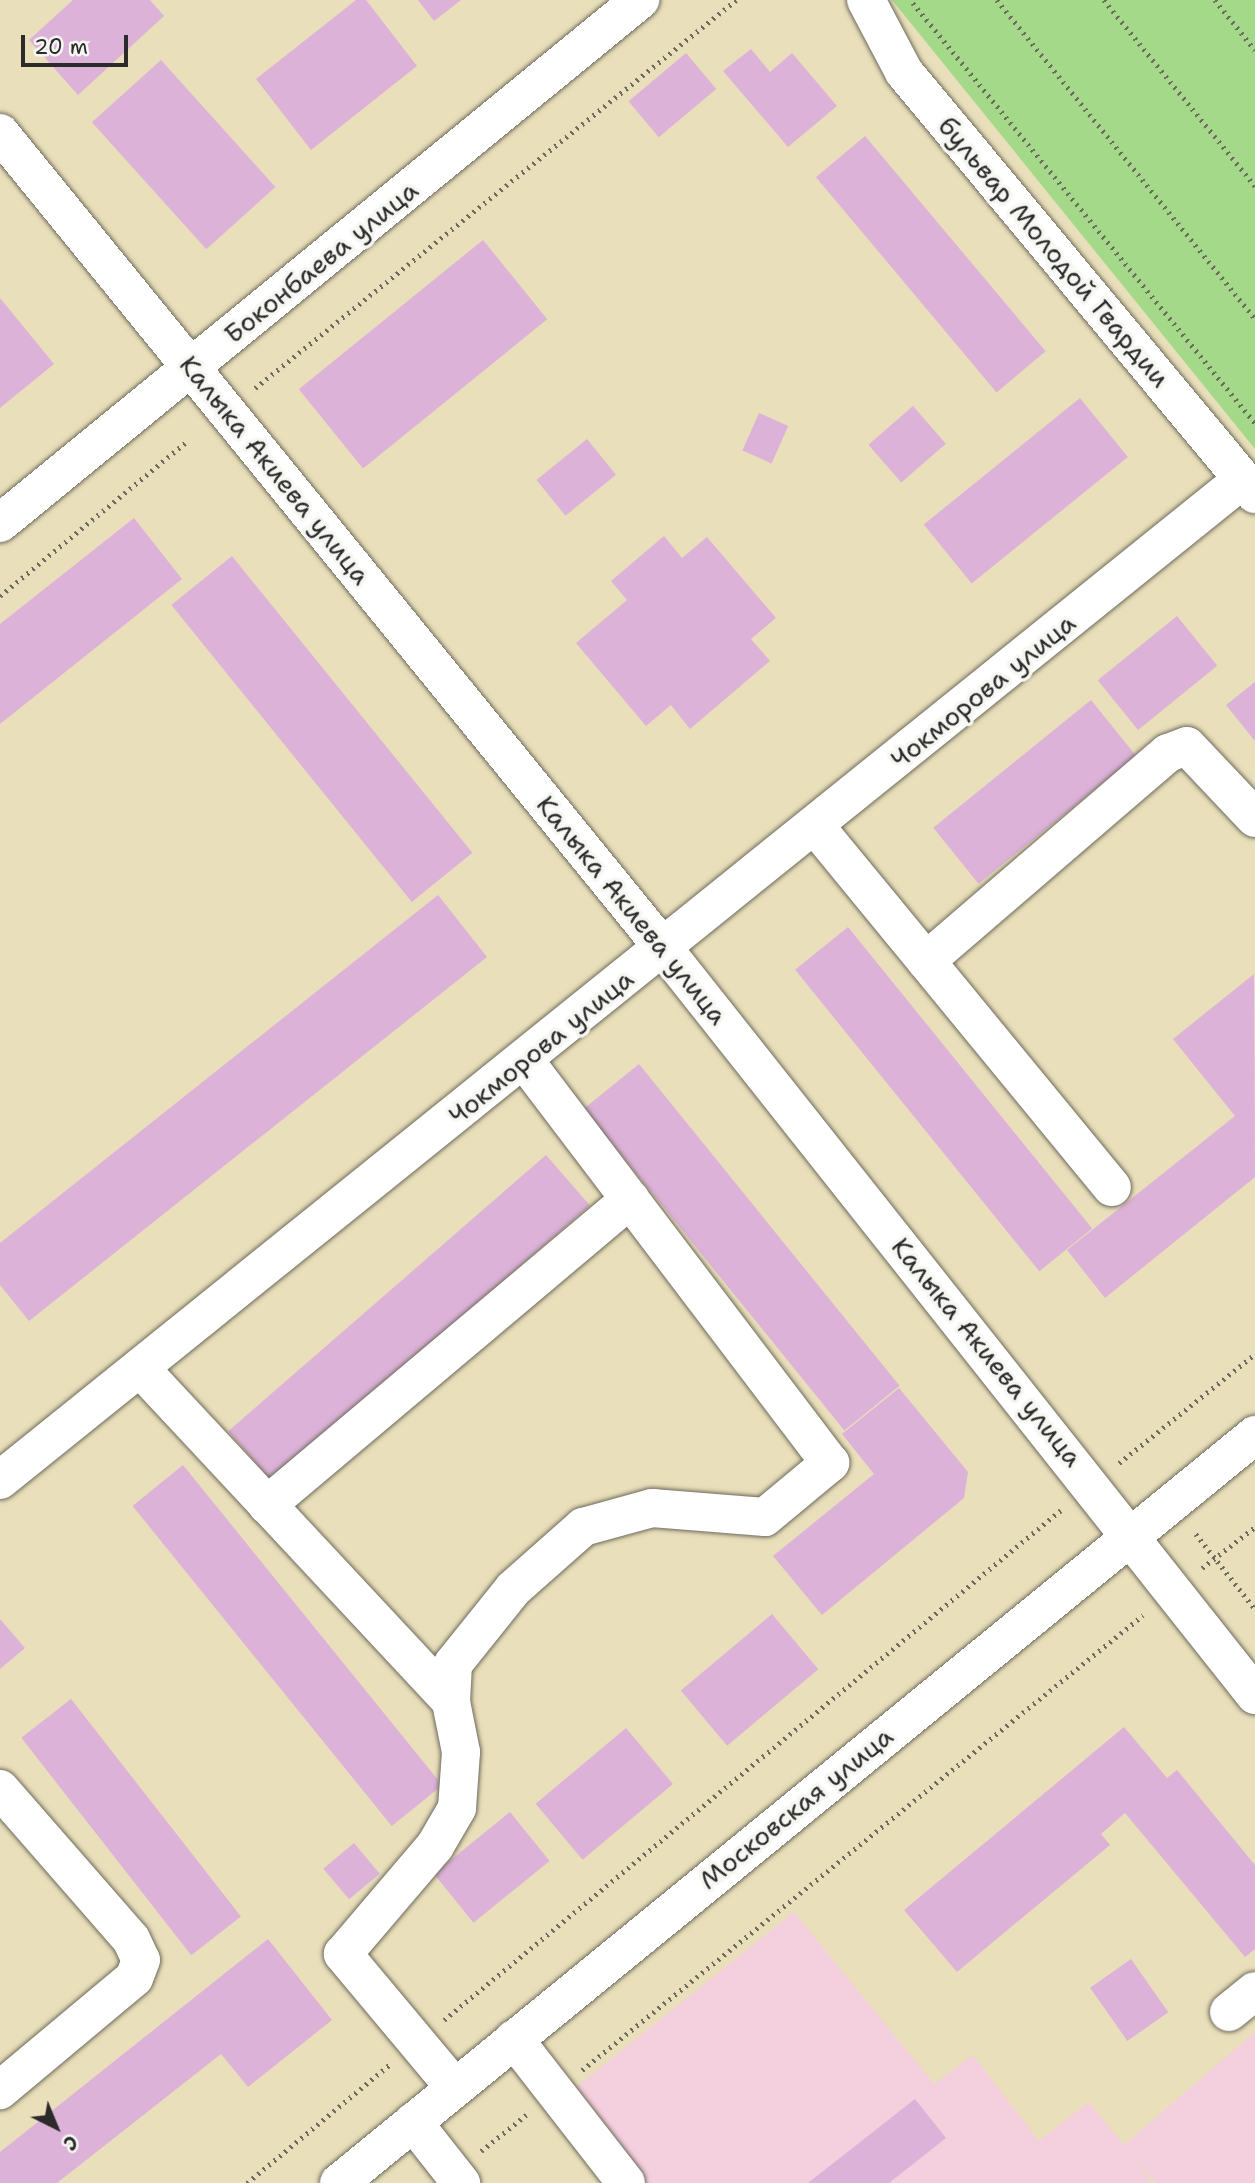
<!DOCTYPE html>
<html>
<head>
<meta charset="utf-8">
<style>
  body { margin:0 }
  #map { position:relative; width:1255px; height:2183px; overflow:hidden; background:#e9dfba; font-family:"Shantell Sans",sans-serif }
  div>[style] { position:absolute }
  .built>* { inset:0; background:#f4cfdd }
  .green>* { inset:0; background:#a4d989 }
  .building>* { inset:0; background:#ddb2d8; transform-origin:0 0 }
  .path>* { height:4.5px; margin-top:-2.25px; transform-origin:0; background:repeating-linear-gradient(90deg,#6e6a5d 0 2px,transparent 0 7px) }
  .roads { filter:drop-shadow(0 0 2px #6e6a5d) drop-shadow(0 0 2px #6e6a5d) }
  .minor>* { height:38px; margin:-19px; padding:0 19px; transform-origin:19px; border-radius:19px; background:#fff }
  .major>* { height:38px; margin:-19px; padding:0 19px; transform-origin:19px; border-radius:19px; background:#fff }
  span { translate:-50% -50%; white-space:nowrap; text-align:center; line-height:1.15; -webkit-text-stroke:7px #f6f6f2; paint-order:stroke }
  .street-label { font-size:26px; color:#2b2b2b }
  .north { position:absolute; left:21px; top:2092px; width:70px; height:70px; -webkit-text-stroke:5px #f6f6f2; paint-order:stroke; rotate:137deg; font-size:19px; font-weight:700; line-height:28px; text-align:center; color:#2b2b2b }
  .north::after { content:''; display:block; margin:auto; width:24px; height:32px; background:#2b2b2b; clip-path:polygon(50% 0,100% 100%,50% 72%,0 100%) }
  .scale { position:absolute; left:21px; top:35px; width:107px; height:32px; box-sizing:border-box; border:4px solid #2b2b2b; border-top:0; padding-left:9px; font-size:21px; line-height:24px; white-space:nowrap; color:#2b2b2b; -webkit-text-stroke:5px #f6f6f2; paint-order:stroke }
</style>
</head>
<body>
<div id="map">
  <div class="built">
    <i style="clip-path:polygon(794px 1912px,934px 2084px,973px 2055px,1039px 2141px,1089px 2102px,1124px 2145px,1255px 2032px,1255px 2183px,1156px 2183px,1135px 2159px,1152px 2183px,641px 2183px,570px 2092px)"></i>
  </div>
  <div class="green">
    <i style="clip-path:polygon(892px 0,1255px 0,1255px 449px)"></i>
  </div>
  <div class="building">
    <i style="clip-path:polygon(73px 0,150px 0,164px 16px,78px 95px,29px 40px)"></i>
    <i style="clip-path:polygon(356px 0,366px 0,417px 66px,311px 150px,256px 79px)"></i>
    <i style="clip-path:polygon(418px 0,461px 0,434px 21px)"></i>
    <i style="clip-path:polygon(751px 49px,770px 72px,792px 53px,837px 106px,788px 147px,723px 71px)"></i>
    <i style="left:686px;top:53px;width:47px;height:75px;rotate:50deg"></i>
    <i style="left:161px;top:60px;width:171px;height:93px;rotate:48deg"></i>
    <i style="left:865px;top:136px;width:281px;height:64px;rotate:50deg"></i>
    <i style="left:483px;top:240px;width:102px;height:237px;rotate:51deg"></i>
    <i style="clip-path:polygon(0 298px,54px 364px,0 408px)"></i>
    <i style="left:1080px;top:398px;width:76px;height:201px;rotate:51deg"></i>
    <i style="left:913px;top:406px;width:50px;height:59px;rotate:49deg"></i>
    <i style="left:759px;top:413px;width:32px;height:41px;rotate:24deg"></i>
    <i style="left:587px;top:439px;width:46px;height:65px;rotate:51deg"></i>
    <i style="clip-path:polygon(134px 518px,182px 579px,0 724px,0 624px)"></i>
    <i style="clip-path:polygon(664px 536px,682px 558px,707px 537px,776px 618px,751px 639px,770px 661px,690px 729px,671px 705px,646px 726px,576px 643px,627px 600px,611px 581px)"></i>
    <i style="left:232px;top:556px;width:382px;height:78px;rotate:51deg"></i>
    <i style="left:1177px;top:616px;width:64px;height:102px;rotate:51deg"></i>
    <i style="clip-path:polygon(1255px 682px,1255px 741px,1226px 705px)"></i>
    <i style="left:1091px;top:700px;width:72px;height:203px;rotate:51deg"></i>
    <i style="clip-path:polygon(438px 895px,487px 957px,29px 1321px,0 1285px,0 1243px)"></i>
    <i style="left:848px;top:927px;width:388px;height:68px;rotate:51deg"></i>
    <i style="clip-path:polygon(1254px 974px,1255px 1177px,1105px 1298px,1067px 1250px,1235px 1116px,1173px 1039px)"></i>
    <i style="left:639px;top:1064px;width:414px;height:71px;rotate:51deg"></i>
    <i style="left:546px;top:1155px;width:67px;height:421px;rotate:49deg"></i>
    <i style="clip-path:polygon(899px 1388px,968px 1472px,964px 1498px,822px 1615px,773px 1556px,874px 1474px,842px 1434px)"></i>
    <i style="left:183px;top:1465px;width:412px;height:65px;rotate:51deg"></i>
    <i style="left:772px;top:1614px;width:72px;height:119px;rotate:50deg"></i>
    <i style="clip-path:polygon(0 1619px,25px 1648px,0 1669px)"></i>
    <i style="left:71px;top:1699px;width:276px;height:63px;rotate:52deg"></i>
    <i style="clip-path:polygon(1124px 1727px,1167px 1778px,1177px 1770px,1255px 1865px,1255px 1949px,1245px 1957px,1125px 1813px,1101px 1834px,1110px 1845px,957px 1972px,904px 1910px)"></i>
    <i style="left:626px;top:1728px;width:73px;height:118px;rotate:50deg"></i>
    <i style="left:510px;top:1812px;width:63px;height:98px;rotate:51deg"></i>
    <i style="left:354px;top:1843px;width:40px;height:40px;rotate:50deg"></i>
    <i style="clip-path:polygon(268px 1939px,332px 2020px,248px 2087px,221px 2054px,57px 2183px,0 2183px,0 2152px)"></i>
    <i style="left:1131px;top:1959px;width:65px;height:50px;rotate:55deg"></i>
    <i style="clip-path:polygon(915px 2099px,946px 2138px,889px 2183px,808px 2183px)"></i>
  </div>
  <div class="path">
    <i style="left:997px;top:0;width:410px;rotate:51deg"></i>
    <i style="left:1104px;top:0;width:240px;rotate:50.9deg"></i>
    <i style="left:1215px;top:0;width:64px;rotate:51.3deg"></i>
    <i style="left:913px;top:3px;width:542px;rotate:50.84deg"></i>
    <i style="left:255px;top:388px;width:618px;rotate:-38.89deg"></i>
    <i style="left:0;top:596px;width:240px;rotate:-39.6deg"></i>
    <i style="left:1119px;top:1463px;width:174px;rotate:-38.7deg"></i>
    <i style="left:1196px;top:1534px;width:95px;rotate:51.8deg"></i>
    <i style="left:1202px;top:1568px;width:67px;rotate:-37.7deg"></i>
    <i style="left:444px;top:2020px;width:800px;rotate:-39.58deg"></i>
    <i style="left:582px;top:2070px;width:722px;rotate:-39.04deg"></i>
    <i style="left:481px;top:2151px;width:58px;rotate:-38.7deg"></i>
    <i style="left:247px;top:2183px;width:185px;rotate:-39.7deg"></i>
  </div>
  <div class="roads">
    <div class="minor">
      <i style="left:0;top:133px;width:1052px;rotate:50.86deg"></i>
      <i style="left:664px;top:949px;width:952px;rotate:51.61deg"></i>
      <i style="left:816px;top:827px;width:466px;rotate:50.6deg"></i>
      <i style="left:926px;top:961px;width:319px;rotate:-40.7deg"></i>
      <i style="left:1168px;top:753px;width:20px;rotate:-20deg"></i>
      <i style="left:1187px;top:746px;width:99px;rotate:46.6deg"></i>
      <i style="left:140px;top:1368px;width:456px;rotate:47deg"></i>
      <i style="left:0;top:1480px;width:1596px;rotate:-38.84deg"></i>
      <i style="left:267px;top:1505px;width:475px;rotate:-40.1deg"></i>
      <i style="left:0;top:1789px;width:199px;rotate:48.9deg"></i>
      <i style="left:131px;top:1939px;width:23px;rotate:65deg"></i>
      <i style="left:141px;top:1960px;width:19px;rotate:111deg"></i>
      <i style="left:134px;top:1978px;width:175px;rotate:140.1deg"></i>
      <i style="left:1229px;top:2012px;width:33px;rotate:-39deg"></i>
      <i style="left:514px;top:2039px;width:182px;rotate:52.1deg"></i>
      <i style="left:455px;top:2088px;width:175px;rotate:-129.9deg"></i>
      <i style="left:343px;top:1954px;width:142px;rotate:-49.6deg"></i>
      <i style="left:435px;top:1846px;width:44px;rotate:-59.9deg"></i>
      <i style="left:457px;top:1808px;width:56px;rotate:-85.9deg"></i>
      <i style="left:461px;top:1752px;width:51px;rotate:-101.3deg"></i>
      <i style="left:451px;top:1702px;width:38px;rotate:-87deg"></i>
      <i style="left:453px;top:1664px;width:96px;rotate:-51.3deg"></i>
      <i style="left:513px;top:1589px;width:94px;rotate:-41.5deg"></i>
      <i style="left:583px;top:1527px;width:72px;rotate:-15.4deg"></i>
      <i style="left:652px;top:1508px;width:113px;rotate:4.6deg"></i>
      <i style="left:765px;top:1517px;width:85px;rotate:-39.7deg"></i>
      <i style="left:830px;top:1463px;width:505px;rotate:-127.19deg"></i>
      <i style="left:413px;top:2122px;width:78px;rotate:51.8deg"></i>
    </div>
    <div class="major">
      <i style="left:866px;top:0;width:81px;rotate:62.2deg"></i>
      <i style="left:904px;top:72px;width:549px;rotate:50.25deg"></i>
      <i style="left:0;top:523px;width:827px;rotate:-39.26deg"></i>
      <i style="left:339px;top:2183px;width:1183px;rotate:-39.23deg"></i>
    </div>
  </div>
  <div class="street-label">
    <span style="left:1054px;top:252px;rotate:50deg">бульвар Молодой Гвардии</span>
    <span style="left:321px;top:262px;rotate:-39deg">Боконбаева улица</span>
    <span style="left:275px;top:470px;rotate:51deg">Калыка Акиева улица</span>
    <span style="left:983px;top:691px;rotate:-39deg">Чокморова улица</span>
    <span style="left:632px;top:910px;rotate:51deg">Калыка Акиева улица</span>
    <span style="left:541px;top:1047px;rotate:-39deg">Чокморова улица</span>
    <span style="left:987px;top:1352px;rotate:51deg">Калыка Акиева улица</span>
    <span style="left:796px;top:1808px;rotate:-39deg">Московская улица</span>
  </div>
  <div class="north">С</div>
  <div class="scale">20 m</div>
</div>
</body>
</html>
